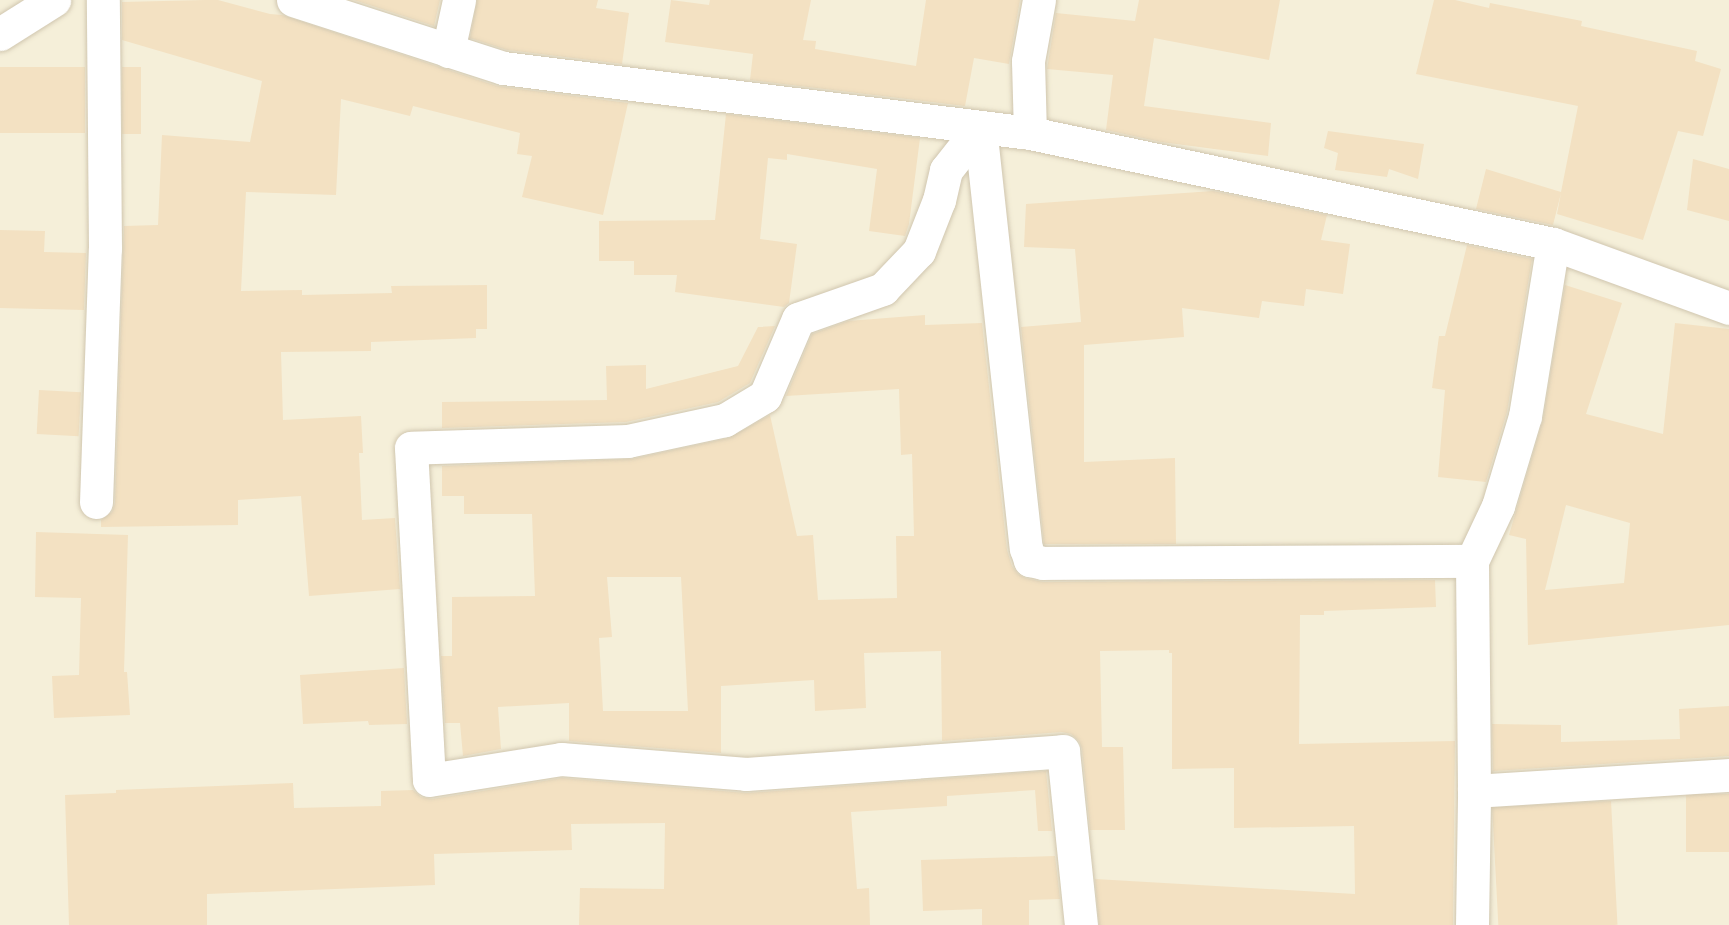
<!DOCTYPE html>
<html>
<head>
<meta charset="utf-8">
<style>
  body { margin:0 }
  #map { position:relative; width:1729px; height:925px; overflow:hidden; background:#fdfaeb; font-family:"Exo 2",sans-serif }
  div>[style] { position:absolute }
  .residential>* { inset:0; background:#f5efd9; transform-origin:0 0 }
  .building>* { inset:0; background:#f3e1c2; transform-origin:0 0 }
  .roads { filter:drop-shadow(0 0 2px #d0c6af) drop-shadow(0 0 2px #d0c6af) }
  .minor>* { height:33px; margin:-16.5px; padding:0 16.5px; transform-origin:16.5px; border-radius:16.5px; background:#fff }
  .tertiary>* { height:33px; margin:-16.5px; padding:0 16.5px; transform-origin:16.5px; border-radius:16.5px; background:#fff }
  span { translate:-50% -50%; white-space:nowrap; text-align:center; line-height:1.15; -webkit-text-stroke:6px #fffdf2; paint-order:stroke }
</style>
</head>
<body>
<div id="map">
  <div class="residential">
    <i style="left:0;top:0;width:1729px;height:925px"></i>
  </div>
  <div class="building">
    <i style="clip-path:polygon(205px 0,218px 0,270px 14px,282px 15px,497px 86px,628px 103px,603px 215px,522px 197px,532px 156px,517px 154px,520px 133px,413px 106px,410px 116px,341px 99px,336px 195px,246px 192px,241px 291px,302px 290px,302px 295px,392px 293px,391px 286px,487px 285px,487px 329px,476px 329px,476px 338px,371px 342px,371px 351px,281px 352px,283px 420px,361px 416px,363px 453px,359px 453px,362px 520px,395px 518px,400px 589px,309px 596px,301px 496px,238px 500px,238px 525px,101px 527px,101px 520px,112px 512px,115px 503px,124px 226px,158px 225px,162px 135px,250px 142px,262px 81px,122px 40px,122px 2px)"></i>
    <i style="clip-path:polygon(354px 0,440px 0,434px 26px)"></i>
    <i style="clip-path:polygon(477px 0,598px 0,596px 8px,629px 13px,622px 64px,507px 50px,470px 38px)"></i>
    <i style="clip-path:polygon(671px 0,709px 5px,710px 0,811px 0,803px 40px,816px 41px,815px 49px,916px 66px,926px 0,1020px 0,1009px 64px,974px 58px,965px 106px,750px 80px,753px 54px,665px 42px)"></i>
    <i style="clip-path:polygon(1139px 0,1280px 0,1269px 60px,1154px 38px,1144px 106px,1271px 123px,1268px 156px,1161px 142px,1106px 130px,1113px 75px,1047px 69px,1056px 13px,1135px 21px)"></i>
    <i style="clip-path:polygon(1434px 0,1455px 0,1489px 8px,1490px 3px,1582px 21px,1581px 26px,1697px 51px,1695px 61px,1721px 69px,1703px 136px,1678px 131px,1643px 240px,1557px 214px,1561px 193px,1553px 225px,1476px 209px,1486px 169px,1561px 192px,1578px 106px,1416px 74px)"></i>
    <i style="left:0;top:67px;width:85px;height:66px"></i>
    <i style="left:122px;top:67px;width:19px;height:67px"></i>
    <i style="clip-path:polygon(726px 114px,920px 138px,909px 224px,905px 236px,869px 231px,877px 169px,787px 154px,787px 160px,768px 158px,760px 239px,797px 244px,789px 303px,784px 307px,675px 292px,677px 275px,634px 275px,634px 261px,599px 261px,599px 221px,715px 220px)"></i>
    <i style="clip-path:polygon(1328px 131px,1424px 144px,1418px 179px,1389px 169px,1387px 177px,1335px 170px,1338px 153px,1324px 148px)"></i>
    <i style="clip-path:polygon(1693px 159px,1729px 169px,1729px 221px,1687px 210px)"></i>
    <i style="clip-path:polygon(1213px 191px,1327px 215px,1321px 240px,1350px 244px,1343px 294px,1306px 289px,1304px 306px,1262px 301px,1259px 318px,1182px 308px,1184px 337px,1084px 345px,1084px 462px,1175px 458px,1176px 544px,1044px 544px,1021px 327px,1081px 322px,1075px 249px,1024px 247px,1026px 204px)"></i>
    <i style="clip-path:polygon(0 230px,45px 231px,44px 252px,86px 253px,84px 310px,0 308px)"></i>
    <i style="clip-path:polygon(1467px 245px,1532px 259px,1507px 412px,1486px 482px,1438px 477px,1445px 390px,1432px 388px,1439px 336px,1445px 336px)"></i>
    <i style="clip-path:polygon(evenodd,1565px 285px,1622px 303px,1586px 414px,1663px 434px,1675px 323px,1729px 329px,1729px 625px,1528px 645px,1526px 539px,1509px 535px,1543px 419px,1565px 285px,1566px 505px,1630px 523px,1624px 583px,1545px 590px,1566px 505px)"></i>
    <i style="clip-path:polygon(evenodd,925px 315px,925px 325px,982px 323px,1007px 550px,1012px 566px,1018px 574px,1025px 578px,1043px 582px,1435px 580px,1436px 607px,1324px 611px,1324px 615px,1300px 615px,1299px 744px,1455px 741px,1453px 925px,1099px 925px,1095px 879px,1355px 894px,1354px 826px,1234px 828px,1234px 768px,1172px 769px,1172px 653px,1169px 653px,1169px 650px,1100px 651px,1102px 747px,1123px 747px,1125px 830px,1090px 830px,1082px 749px,1079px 741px,1071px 734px,1062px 732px,942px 741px,941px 651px,864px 653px,866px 708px,815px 711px,814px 680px,721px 686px,721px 753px,569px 741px,569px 703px,498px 707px,501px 749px,463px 756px,460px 723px,445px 723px,441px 656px,452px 656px,452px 597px,535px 596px,532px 514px,464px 514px,464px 496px,442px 496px,442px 466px,632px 459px,729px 438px,770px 415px,797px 536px,813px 535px,818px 600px,897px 598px,896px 536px,914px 536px,912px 454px,901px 455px,899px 389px,786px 396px,812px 334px,848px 321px,925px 315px,607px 577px,681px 577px,688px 711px,603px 711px,599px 638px,612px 637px,607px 577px)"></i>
    <i style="clip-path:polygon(775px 326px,750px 383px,718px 402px,626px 422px,442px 428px,442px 402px,607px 400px,606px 366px,646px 365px,646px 389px,738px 366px,758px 327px)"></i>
    <i style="left:39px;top:390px;width:42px;height:44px;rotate:3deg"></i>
    <i style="clip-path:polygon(36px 532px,128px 535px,124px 672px,127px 672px,130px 715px,54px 718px,52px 676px,79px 675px,81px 598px,35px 597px)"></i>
    <i style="clip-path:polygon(404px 668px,407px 724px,369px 725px,368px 721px,303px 724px,300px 675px)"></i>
    <i style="clip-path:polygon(1729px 706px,1729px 756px,1493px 771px,1492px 724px,1561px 725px,1561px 742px,1680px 739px,1679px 709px)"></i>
    <i style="clip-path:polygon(1046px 771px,1052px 831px,1038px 831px,1035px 790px,947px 796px,947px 806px,851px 812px,857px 889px,869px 888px,870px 925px,579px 925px,580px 888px,664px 889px,665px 823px,571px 824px,572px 850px,434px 854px,435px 885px,207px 894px,207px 925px,69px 925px,65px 795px,116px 793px,116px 790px,293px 783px,294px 808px,381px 806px,381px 791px,413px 790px,421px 797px,432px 799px,562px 778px,747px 793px)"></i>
    <i style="left:1729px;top:794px;width:58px;height:43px;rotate:90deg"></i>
    <i style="left:1611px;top:801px;width:124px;height:119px;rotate:87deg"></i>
    <i style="clip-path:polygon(1055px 856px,1060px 899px,1029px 900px,1029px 925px,982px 925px,982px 909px,923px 911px,921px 860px)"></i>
  </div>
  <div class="roads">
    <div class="minor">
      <i style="left:448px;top:51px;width:52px;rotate:-77.8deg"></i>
      <i style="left:980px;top:127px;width:55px;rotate:128.3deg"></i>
      <i style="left:946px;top:170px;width:31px;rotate:103deg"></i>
      <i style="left:939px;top:200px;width:55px;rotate:111.4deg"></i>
      <i style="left:919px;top:251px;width:52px;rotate:133.5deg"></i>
      <i style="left:883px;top:289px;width:90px;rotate:160.6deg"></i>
      <i style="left:798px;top:319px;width:84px;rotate:113.2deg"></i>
      <i style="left:765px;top:396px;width:47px;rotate:149deg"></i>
      <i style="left:725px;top:420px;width:99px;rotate:167.8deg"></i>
      <i style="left:628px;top:441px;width:217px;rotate:178.2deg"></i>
      <i style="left:411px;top:448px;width:332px;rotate:86.9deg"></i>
      <i style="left:429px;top:780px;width:134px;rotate:-9deg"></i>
      <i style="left:561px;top:759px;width:186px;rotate:4.6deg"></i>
      <i style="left:746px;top:774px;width:318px;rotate:-4.1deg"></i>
      <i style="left:1063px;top:751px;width:175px;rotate:84.1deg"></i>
      <i style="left:980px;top:127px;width:424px;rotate:83.8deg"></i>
      <i style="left:1026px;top:548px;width:13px;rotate:72deg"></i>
      <i style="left:1030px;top:560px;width:13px;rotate:13deg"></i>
      <i style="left:1043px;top:563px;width:429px;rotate:-0.3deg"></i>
      <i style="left:1030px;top:133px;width:72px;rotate:-91.6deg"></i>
      <i style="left:1028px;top:61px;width:62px;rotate:-79.8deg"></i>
      <i style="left:96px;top:502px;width:253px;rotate:-88deg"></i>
      <i style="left:105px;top:249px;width:249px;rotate:-90.5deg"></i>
      <i style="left:1474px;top:791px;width:256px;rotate:-3.6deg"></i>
      <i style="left:1472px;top:925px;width:134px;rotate:-89.1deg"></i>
      <i style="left:1474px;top:791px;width:230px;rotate:-90.5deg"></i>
      <i style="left:1472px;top:561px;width:61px;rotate:-64.7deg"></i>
      <i style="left:1498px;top:506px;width:94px;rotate:-73.3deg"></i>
      <i style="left:1525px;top:416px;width:174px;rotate:-80.8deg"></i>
    </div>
    <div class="tertiary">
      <i style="left:293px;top:0;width:221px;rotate:17.9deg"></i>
      <i style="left:503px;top:68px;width:531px;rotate:7.03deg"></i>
      <i style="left:1030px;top:133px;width:535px;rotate:11.98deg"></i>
      <i style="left:1553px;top:244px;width:187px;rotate:20deg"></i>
      <i style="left:0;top:34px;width:64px;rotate:-32.2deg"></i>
    </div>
  </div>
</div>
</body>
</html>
